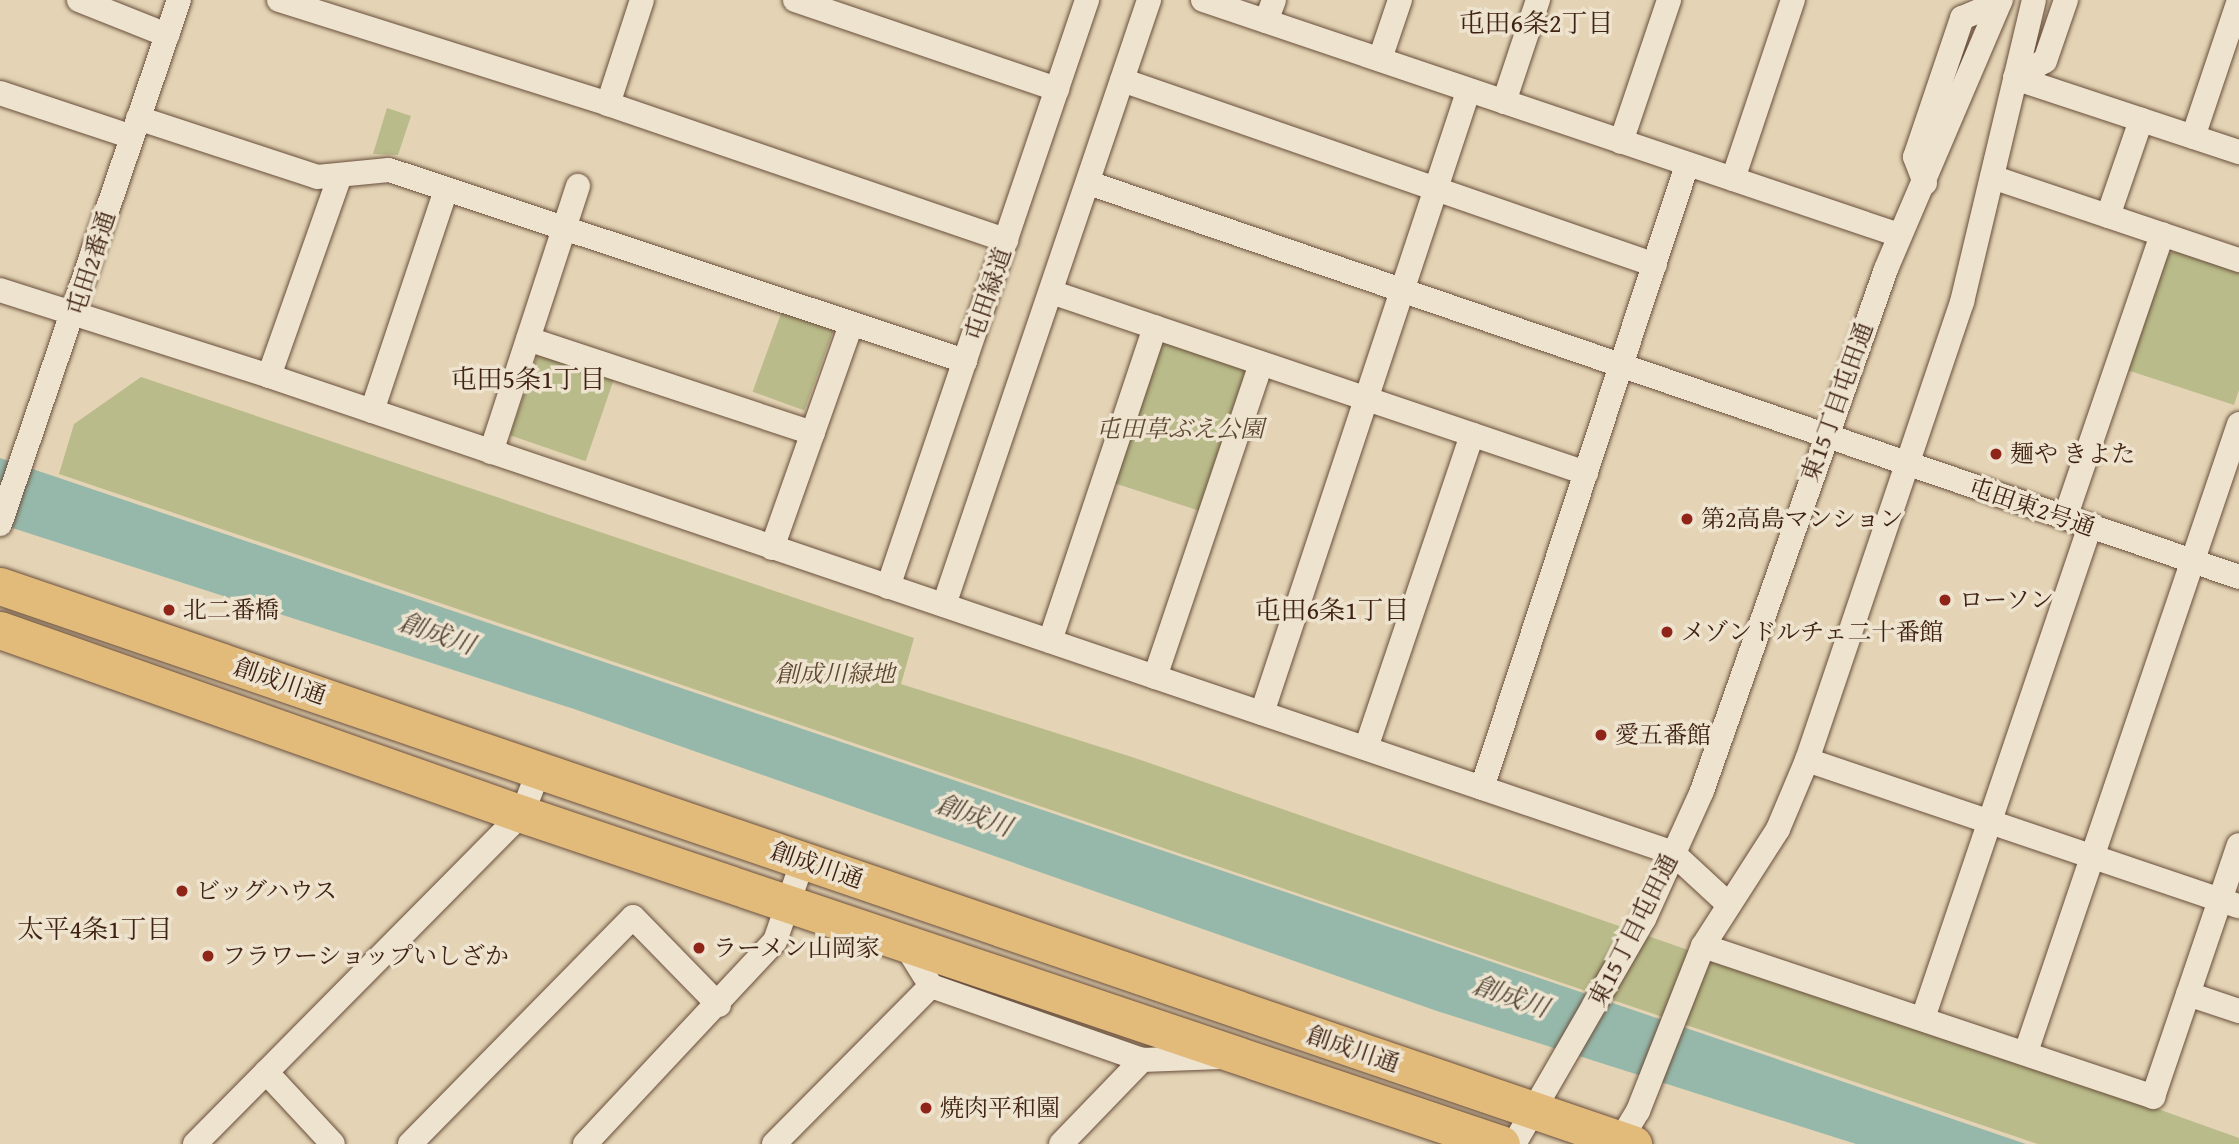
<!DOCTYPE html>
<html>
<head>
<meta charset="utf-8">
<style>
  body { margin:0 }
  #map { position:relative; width:2239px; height:1144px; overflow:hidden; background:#e4d4b5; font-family:"Gentium Book Plus","Noto Serif JP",serif }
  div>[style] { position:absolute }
  .green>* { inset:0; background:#b9bb8a; transform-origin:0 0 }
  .water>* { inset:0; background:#96b8aa }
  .roads { filter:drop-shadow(0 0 2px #694e3b) drop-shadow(0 0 2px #694e3b) }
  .minor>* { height:24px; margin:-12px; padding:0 12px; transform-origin:12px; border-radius:12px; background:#ede3cf }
  .highway>* { height:37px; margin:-18.5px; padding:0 18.5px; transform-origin:18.5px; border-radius:18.5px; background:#e2ba7a }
  .dots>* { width:19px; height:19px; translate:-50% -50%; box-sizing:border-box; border:4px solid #ede3cf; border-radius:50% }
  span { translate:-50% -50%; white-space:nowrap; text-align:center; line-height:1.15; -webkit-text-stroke:7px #ede3cf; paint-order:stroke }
  .street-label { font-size:24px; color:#402212 }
  .park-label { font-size:24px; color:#5e4830; font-style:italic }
  .poi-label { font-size:24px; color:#402212 }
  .left { translate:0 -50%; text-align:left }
  .neighbourhood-label { font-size:26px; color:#402212 }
  .water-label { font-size:26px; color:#564838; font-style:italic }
</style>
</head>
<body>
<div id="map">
  <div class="green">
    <i style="clip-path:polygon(387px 108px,411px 116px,398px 155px,373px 154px)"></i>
    <i style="clip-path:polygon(2178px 251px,2239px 272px,2239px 390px,2234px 405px,2127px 370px,2167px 254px)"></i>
    <i style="left:783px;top:308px;width:55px;height:89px;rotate:20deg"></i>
    <i style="clip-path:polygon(1171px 342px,1242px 367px,1246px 375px,1200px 511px,1114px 483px,1161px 346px)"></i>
    <i style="left:539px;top:351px;width:80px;height:89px;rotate:19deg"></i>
    <i style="clip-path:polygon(141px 377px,914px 638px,901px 684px,1135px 758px,1766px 977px,2007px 1055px,2239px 1138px,2239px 1144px,2038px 1144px,59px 474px,74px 424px)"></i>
  </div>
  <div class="water">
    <i style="clip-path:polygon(0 458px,1463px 952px,2026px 1144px,1856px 1144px,1437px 1011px,574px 709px,0 524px)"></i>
  </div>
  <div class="roads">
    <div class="minor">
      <i style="left:79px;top:0;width:95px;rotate:21.7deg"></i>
      <i style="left:279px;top:0;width:345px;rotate:17.5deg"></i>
      <i style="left:608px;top:104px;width:421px;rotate:18.9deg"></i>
      <i style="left:795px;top:0;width:277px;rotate:18.8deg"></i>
      <i style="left:1203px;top:0;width:735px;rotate:18.66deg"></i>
      <i style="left:1266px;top:21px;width:22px;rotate:-69deg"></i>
      <i style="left:1380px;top:59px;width:62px;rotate:-71.3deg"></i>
      <i style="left:2015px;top:78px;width:236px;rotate:18.3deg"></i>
      <i style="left:2015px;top:78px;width:34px;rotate:-30deg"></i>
      <i style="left:2045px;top:61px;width:65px;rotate:-71deg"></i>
      <i style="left:1122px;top:80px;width:564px;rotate:19.14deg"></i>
      <i style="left:0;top:93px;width:139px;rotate:18.4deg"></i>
      <i style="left:1504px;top:102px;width:108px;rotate:-71.6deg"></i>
      <i style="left:608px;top:104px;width:109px;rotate:-71.9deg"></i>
      <i style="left:138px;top:118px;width:188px;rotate:18.2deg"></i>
      <i style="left:317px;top:177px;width:72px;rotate:-5.6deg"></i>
      <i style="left:389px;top:170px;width:607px;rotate:18.35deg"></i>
      <i style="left:2193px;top:137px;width:145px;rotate:-71.4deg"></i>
      <i style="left:1621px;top:142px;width:150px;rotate:-71.3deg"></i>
      <i style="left:1992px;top:177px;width:261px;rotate:18.6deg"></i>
      <i style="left:1733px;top:179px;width:189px;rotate:-71.5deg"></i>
      <i style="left:1089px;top:183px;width:1216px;rotate:18.91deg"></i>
      <i style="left:1925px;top:183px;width:28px;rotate:-111deg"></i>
      <i style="left:1915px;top:157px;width:147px;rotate:-71.3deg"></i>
      <i style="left:1962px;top:18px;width:41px;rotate:-22.8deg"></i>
      <i style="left:2108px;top:216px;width:102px;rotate:-71deg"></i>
      <i style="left:0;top:290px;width:282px;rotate:17.7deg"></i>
      <i style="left:269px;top:376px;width:1483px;rotate:18.76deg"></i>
      <i style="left:1673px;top:853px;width:75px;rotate:42.8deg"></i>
      <i style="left:1051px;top:292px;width:565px;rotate:18.69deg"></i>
      <i style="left:528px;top:339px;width:300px;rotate:18.3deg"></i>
      <i style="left:269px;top:376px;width:212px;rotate:-70.5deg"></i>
      <i style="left:372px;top:411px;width:233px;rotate:-71.5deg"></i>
      <i style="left:491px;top:452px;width:280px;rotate:-71.9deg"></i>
      <i style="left:2065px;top:518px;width:300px;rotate:-71.1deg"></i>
      <i style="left:0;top:524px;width:554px;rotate:-71.14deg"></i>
      <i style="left:772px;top:548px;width:237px;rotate:-70.5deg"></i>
      <i style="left:888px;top:587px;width:620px;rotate:-71.27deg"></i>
      <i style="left:944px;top:605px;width:639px;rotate:-71.28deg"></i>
      <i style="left:1050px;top:641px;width:331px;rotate:-71.5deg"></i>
      <i style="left:1155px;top:677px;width:331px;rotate:-71.3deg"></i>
      <i style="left:1262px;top:713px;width:654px;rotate:-71.65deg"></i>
      <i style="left:1366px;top:748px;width:331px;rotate:-71.3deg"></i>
      <i style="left:1807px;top:760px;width:456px;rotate:18.7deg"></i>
      <i style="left:1482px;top:788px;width:656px;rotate:-71.79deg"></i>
      <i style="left:904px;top:943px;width:51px;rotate:57.9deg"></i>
      <i style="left:931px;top:986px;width:224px;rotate:19.3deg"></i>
      <i style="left:1142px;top:1060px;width:79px;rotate:-2.2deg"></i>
      <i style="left:1703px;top:946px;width:475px;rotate:18.5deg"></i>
      <i style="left:2153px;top:1097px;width:266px;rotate:-71.2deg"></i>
      <i style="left:2188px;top:994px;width:54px;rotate:18.4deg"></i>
      <i style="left:1923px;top:1018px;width:520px;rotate:-71.25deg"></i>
      <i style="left:2026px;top:1052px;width:663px;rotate:-71.26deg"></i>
      <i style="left:266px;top:1072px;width:98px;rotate:47.1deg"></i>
      <i style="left:195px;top:1144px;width:465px;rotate:-45.3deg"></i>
      <i style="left:522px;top:814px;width:47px;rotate:-68.9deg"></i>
      <i style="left:410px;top:1144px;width:318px;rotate:-45.5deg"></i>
      <i style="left:633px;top:917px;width:123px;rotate:45.7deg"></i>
      <i style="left:585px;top:1144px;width:278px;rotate:-46.9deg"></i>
      <i style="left:775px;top:941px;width:86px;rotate:-70.9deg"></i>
      <i style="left:774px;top:1144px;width:223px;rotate:-45.2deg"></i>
      <i style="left:1061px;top:1144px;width:117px;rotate:-46deg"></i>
      <i style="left:1514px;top:1144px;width:260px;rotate:-60deg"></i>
      <i style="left:1644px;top:919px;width:141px;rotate:-65.6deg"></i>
      <i style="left:1702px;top:791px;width:553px;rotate:-70.58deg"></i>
      <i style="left:1886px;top:269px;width:293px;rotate:-66.9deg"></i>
      <i style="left:1618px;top:1144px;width:39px;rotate:-59deg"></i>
      <i style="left:1638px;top:1111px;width:177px;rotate:-68.5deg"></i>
      <i style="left:1703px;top:946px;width:139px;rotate:-57.3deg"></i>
      <i style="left:1778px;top:829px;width:75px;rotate:-67.2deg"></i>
      <i style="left:1807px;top:760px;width:484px;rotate:-71.3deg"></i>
      <i style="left:1962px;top:302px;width:310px;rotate:-76.6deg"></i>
    </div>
    <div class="highway">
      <i style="left:0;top:586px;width:1726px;rotate:18.87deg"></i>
      <i style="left:0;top:630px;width:553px;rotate:19.42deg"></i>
      <i style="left:522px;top:814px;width:1033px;rotate:18.63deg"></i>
    </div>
  </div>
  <div class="dots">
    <i style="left:1996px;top:454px;background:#8f2418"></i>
    <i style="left:1687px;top:519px;background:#8f2418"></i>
    <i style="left:1945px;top:600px;background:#8f2418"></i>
    <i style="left:169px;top:610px;background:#8f2418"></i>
    <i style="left:1667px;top:632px;background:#8f2418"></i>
    <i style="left:1601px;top:735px;background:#8f2418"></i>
    <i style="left:182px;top:891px;background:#8f2418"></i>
    <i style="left:699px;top:948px;background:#8f2418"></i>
    <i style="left:208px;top:956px;background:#8f2418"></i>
    <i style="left:926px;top:1108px;background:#8f2418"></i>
  </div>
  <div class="street-label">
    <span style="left:91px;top:263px;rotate:-72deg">屯田2番通</span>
    <span style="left:988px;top:294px;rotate:-71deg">屯田緑道</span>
    <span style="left:1837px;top:402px;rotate:-70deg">東15丁目屯田通</span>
    <span style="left:2032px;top:507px;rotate:19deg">屯田東2号通</span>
    <span style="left:280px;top:681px;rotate:19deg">創成川通</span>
    <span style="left:817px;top:865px;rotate:19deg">創成川通</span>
    <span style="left:1633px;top:930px;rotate:-63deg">東15丁目屯田通</span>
    <span style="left:1353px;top:1049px;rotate:19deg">創成川通</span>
  </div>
  <div class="park-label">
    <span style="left:1180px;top:429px">屯田草ぶえ公園</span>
    <span style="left:835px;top:674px">創成川緑地</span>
  </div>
  <div class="poi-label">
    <span class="left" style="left:2010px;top:454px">麺や きよた</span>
    <span class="left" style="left:1701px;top:519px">第2高島マンション</span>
    <span class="left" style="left:1959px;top:600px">ローソン</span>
    <span class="left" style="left:183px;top:610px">北二番橋</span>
    <span class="left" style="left:1681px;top:632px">メゾンドルチェ二十番館</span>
    <span class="left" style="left:1615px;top:735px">愛五番館</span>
    <span class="left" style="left:196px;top:891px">ビッグハウス</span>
    <span class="left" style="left:713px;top:948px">ラーメン山岡家</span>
    <span class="left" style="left:222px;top:956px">フラワーショップいしざか</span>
    <span class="left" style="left:940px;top:1108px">焼肉平和園</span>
  </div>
  <div class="neighbourhood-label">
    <span style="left:1536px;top:23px">屯田6条2丁目</span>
    <span style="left:528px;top:379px">屯田5条1丁目</span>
    <span style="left:1332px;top:610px">屯田6条1丁目</span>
    <span style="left:95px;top:929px">太平4条1丁目</span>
  </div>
  <div class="water-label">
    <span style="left:437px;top:633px;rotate:19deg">創成川</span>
    <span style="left:974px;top:815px;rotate:19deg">創成川</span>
    <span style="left:1511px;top:996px;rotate:19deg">創成川</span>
  </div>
</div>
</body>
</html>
